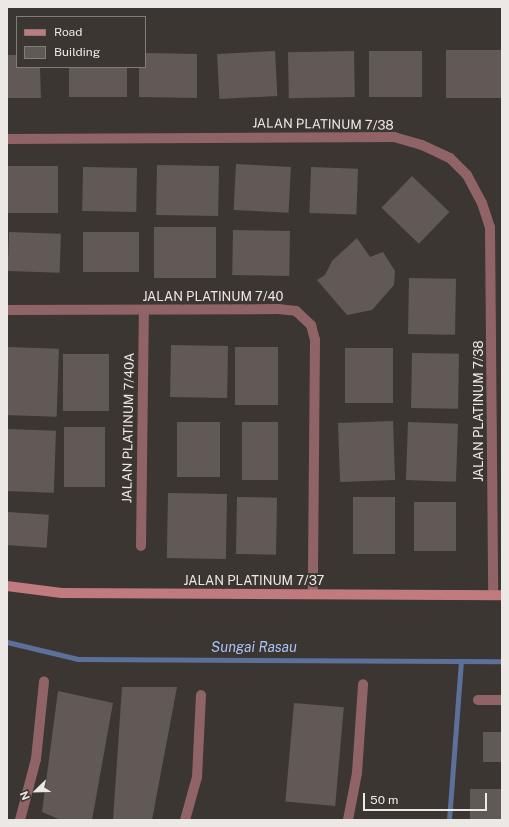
<!DOCTYPE html>
<html>
<head>
<meta charset="utf-8">
<style>
  body { margin:0 }
  #map { position:relative; width:509px; height:827px; overflow:hidden; background:#3c3632; font-family:"Public Sans",sans-serif }
  div>[style] { position:absolute }
  .stream>* { height:5px; margin:-2.5px; padding:0 2.5px; transform-origin:2.5px; border-radius:2.5px; background:#5c719a }
  .building>* { inset:0; background:#605955; transform-origin:0 0 }
  .street>* { height:10px; margin:-5px; padding:0 5px; transform-origin:5px; border-radius:5px; background:#906366 }
  .secondary>* { height:10px; margin:-5px; padding:0 5px; transform-origin:5px; border-radius:5px; background:#c17b7f }
  span { translate:-50% -50%; white-space:nowrap; text-align:center; line-height:1.15; -webkit-text-stroke:4px #3c3632; paint-order:stroke }
  .street-label { font-size:13px; color:#ece8e6 }
  .water-label { font-size:14px; color:#a7c3f6; font-style:italic }
  .frame { position:absolute; inset:0; border:8px solid #ece8e6; pointer-events:none }
  .legend { position:absolute; left:16px; top:16px; width:130px; height:52px; box-sizing:border-box; background:#3c3632; border:1px solid #827d7a; margin:0; padding:5px 7px; list-style:none; font-size:12px; color:#ece8e6 }
  .legend li { display:flex; align-items:center; gap:8px; height:20px }
  .legend b { width:20px; border:1px solid #827d7a }
  .north { position:absolute; left:16px; top:771px; width:40px; height:40px; -webkit-text-stroke:3px #3c3632; paint-order:stroke; rotate:247deg; font-size:11px; font-weight:700; line-height:16px; text-align:center; color:#ece8e6 }
  .north::after { content:''; display:block; margin:auto; width:14px; height:18px; background:#ece8e6; clip-path:polygon(50% 0,100% 100%,50% 72%,0 100%) }
  .scale { position:absolute; left:363px; top:793px; width:124px; height:18px; box-sizing:border-box; border:2px solid #ece8e6; border-top:0; padding-left:5px; font-size:12px; line-height:14px; white-space:nowrap; color:#ece8e6; -webkit-text-stroke:3px #3c3632; paint-order:stroke }
</style>
</head>
<body>
<div id="map">
  <div class="stream">
    <i style="left:7px;top:642px;width:73px;rotate:13.5deg"></i>
    <i style="left:78px;top:659px;width:424px;rotate:0.3deg"></i>
    <i style="left:449px;top:820px;width:159px;rotate:-85.7deg"></i>
  </div>
  <div class="building">
    <i style="left:446px;top:50px;width:56px;height:48px"></i>
    <i style="left:275px;top:51px;width:45px;height:58px;rotate:87deg"></i>
    <i style="left:354px;top:51px;width:46px;height:66px;rotate:89deg"></i>
    <i style="left:369px;top:51px;width:53px;height:46px"></i>
    <i style="clip-path:polygon(145px 53px,197px 54px,197px 98px,139px 97px,139px 67px,145px 67px)"></i>
    <i style="clip-path:polygon(7px 55px,17px 55px,17px 67px,40px 67px,41px 98px,7px 98px)"></i>
    <i style="left:69px;top:67px;width:58px;height:30px"></i>
    <i style="left:236px;top:164px;width:55px;height:46px;rotate:3deg"></i>
    <i style="left:157px;top:165px;width:62px;height:50px;rotate:1deg"></i>
    <i style="left:7px;top:166px;width:51px;height:47px"></i>
    <i style="left:83px;top:167px;width:54px;height:44px;rotate:1deg"></i>
    <i style="left:311px;top:167px;width:47px;height:46px;rotate:2deg"></i>
    <i style="left:412px;top:176px;width:52px;height:44px;rotate:44deg"></i>
    <i style="left:154px;top:227px;width:62px;height:51px"></i>
    <i style="left:233px;top:230px;width:57px;height:45px;rotate:1deg"></i>
    <i style="left:9px;top:232px;width:52px;height:39px;rotate:2deg"></i>
    <i style="left:83px;top:232px;width:56px;height:40px"></i>
    <i style="clip-path:polygon(357px 238px,370px 257px,383px 252px,395px 271px,394px 285px,372px 310px,347px 315px,317px 280px,325px 275px,332px 261px)"></i>
    <i style="left:409px;top:278px;width:47px;height:56px;rotate:1deg"></i>
    <i style="left:171px;top:345px;width:57px;height:52px;rotate:1deg"></i>
    <i style="left:7px;top:347px;width:52px;height:68px;rotate:2deg"></i>
    <i style="left:235px;top:347px;width:43px;height:58px"></i>
    <i style="left:345px;top:348px;width:48px;height:55px"></i>
    <i style="left:412px;top:353px;width:47px;height:55px;rotate:1deg"></i>
    <i style="left:63px;top:354px;width:46px;height:57px"></i>
    <i style="left:393px;top:421px;width:59px;height:55px;rotate:88deg"></i>
    <i style="left:177px;top:422px;width:43px;height:55px"></i>
    <i style="left:242px;top:422px;width:36px;height:58px"></i>
    <i style="left:408px;top:422px;width:50px;height:58px;rotate:2deg"></i>
    <i style="left:64px;top:427px;width:41px;height:60px"></i>
    <i style="left:7px;top:429px;width:49px;height:62px;rotate:2deg"></i>
    <i style="left:168px;top:493px;width:59px;height:65px;rotate:1deg"></i>
    <i style="left:237px;top:497px;width:40px;height:57px;rotate:1deg"></i>
    <i style="left:353px;top:497px;width:42px;height:57px"></i>
    <i style="left:414px;top:502px;width:42px;height:49px"></i>
    <i style="left:8px;top:512px;width:41px;height:33px;rotate:4deg"></i>
    <i style="clip-path:polygon(122px 687px,177px 687px,152px 820px,113px 820px)"></i>
    <i style="clip-path:polygon(58px 691px,113px 703px,92px 820px,61px 820px,42px 812px)"></i>
    <i style="left:294px;top:703px;width:50px;height:99px;rotate:5deg"></i>
    <i style="left:483px;top:732px;width:19px;height:30px"></i>
    <i style="left:470px;top:789px;width:32px;height:31px"></i>
  </div>
  <div class="street">
    <i style="left:7px;top:139px;width:387px;rotate:-0.3deg"></i>
    <i style="left:394px;top:137px;width:29px;rotate:16deg"></i>
    <i style="left:422px;top:145px;width:31px;rotate:25deg"></i>
    <i style="left:450px;top:158px;width:24px;rotate:45deg"></i>
    <i style="left:467px;top:175px;width:32px;rotate:62deg"></i>
    <i style="left:482px;top:203px;width:25px;rotate:72deg"></i>
    <i style="left:490px;top:227px;width:368px;rotate:89.5deg"></i>
    <i style="left:7px;top:310px;width:271px;rotate:-0.2deg"></i>
    <i style="left:278px;top:309px;width:18px;rotate:6deg"></i>
    <i style="left:296px;top:311px;width:21px;rotate:43deg"></i>
    <i style="left:311px;top:325px;width:16px;rotate:75deg"></i>
    <i style="left:315px;top:340px;width:254px;rotate:90.5deg"></i>
    <i style="left:141px;top:546px;width:236px;rotate:-89.3deg"></i>
    <i style="left:478px;top:700px;width:24px"></i>
    <i style="left:20px;top:820px;width:63px;rotate:-75.3deg"></i>
    <i style="left:36px;top:759px;width:78px;rotate:-84.1deg"></i>
    <i style="left:185px;top:820px;width:45px;rotate:-74.4deg"></i>
    <i style="left:197px;top:777px;width:82px;rotate:-87.2deg"></i>
    <i style="left:348px;top:820px;width:48px;rotate:-79.2deg"></i>
    <i style="left:357px;top:773px;width:89px;rotate:-86.1deg"></i>
  </div>
  <div class="secondary">
    <i style="left:7px;top:586px;width:55px;rotate:7.3deg"></i>
    <i style="left:62px;top:593px;width:440px;rotate:0.3deg"></i>
  </div>
  <div class="street-label">
    <span style="left:323px;top:125px;rotate:1deg">JALAN PLATINUM 7/38</span>
    <span style="left:213px;top:297px">JALAN PLATINUM 7/40</span>
    <span style="left:479px;top:411px;rotate:-90deg">JALAN PLATINUM 7/38</span>
    <span style="left:129px;top:428px;rotate:-89deg">JALAN PLATINUM 7/40A</span>
    <span style="left:254px;top:581px">JALAN PLATINUM 7/37</span>
  </div>
  <div class="water-label">
    <span style="left:254px;top:647px">Sungai Rasau</span>
  </div>
  <div class="frame"></div>
  <ul class="legend">
  <li><b style="height:5px;background:#c17b7f"></b>Road</li>
  <li><b style="height:11px;background:#605955"></b>Building</li>
  </ul>
  <div class="north">N</div>
  <div class="scale">50 m</div>
</div>
</body>
</html>
